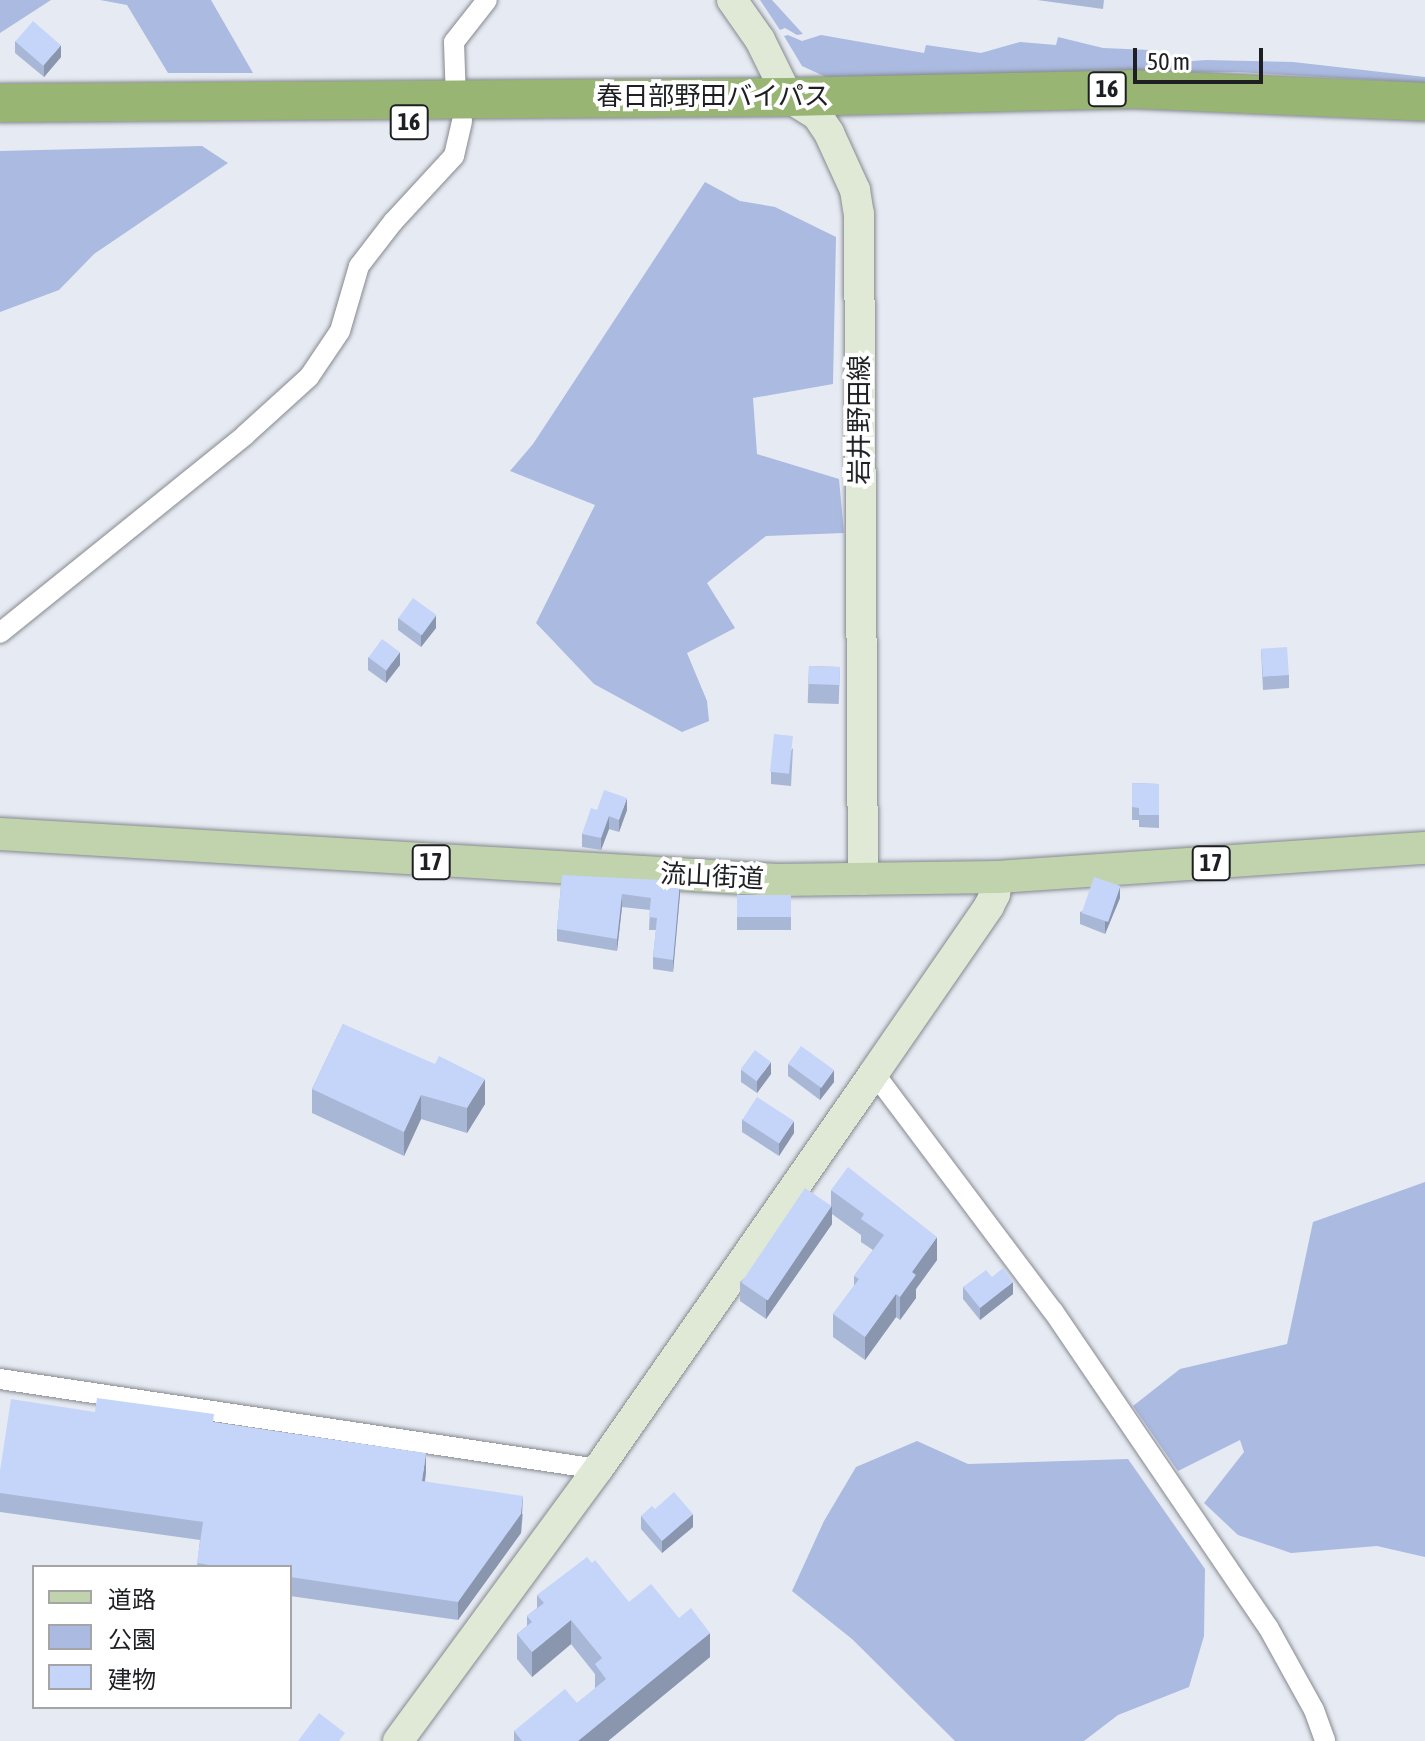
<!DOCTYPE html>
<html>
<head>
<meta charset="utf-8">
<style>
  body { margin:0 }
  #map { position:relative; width:1425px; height:1741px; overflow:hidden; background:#e6eaf2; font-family:"Asap Condensed","Noto Sans JP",sans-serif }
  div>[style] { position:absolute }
  .green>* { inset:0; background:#aabae0 }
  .roads { filter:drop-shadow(0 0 2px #868990) drop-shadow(0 0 2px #868990) }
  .street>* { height:20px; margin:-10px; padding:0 10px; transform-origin:10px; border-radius:10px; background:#fff }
  .secondary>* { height:30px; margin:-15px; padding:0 15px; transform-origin:15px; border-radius:15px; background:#e0e9d5 }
  .primary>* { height:32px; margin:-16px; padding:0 16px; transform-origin:16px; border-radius:16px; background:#c1d3ac }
  .highway>* { height:38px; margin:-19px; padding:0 19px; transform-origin:19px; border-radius:19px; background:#98b574 }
  .wall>* { inset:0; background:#a9b7d6; transform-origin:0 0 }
  .shaded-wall>* { inset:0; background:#8a95ae }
  .building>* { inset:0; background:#c5d5f9; transform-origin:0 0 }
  span { translate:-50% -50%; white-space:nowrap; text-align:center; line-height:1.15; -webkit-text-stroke:8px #fff; paint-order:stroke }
  .shield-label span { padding:2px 6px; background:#fff; border:2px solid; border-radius:6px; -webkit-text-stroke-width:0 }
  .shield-label { font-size:24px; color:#1e1f22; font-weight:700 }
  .street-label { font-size:26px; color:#1e1f22 }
  .legend { position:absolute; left:32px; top:1565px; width:260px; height:144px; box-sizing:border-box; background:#fff; border:2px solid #a5a5a7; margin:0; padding:10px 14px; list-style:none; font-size:24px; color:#1e1f22 }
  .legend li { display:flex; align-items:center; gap:16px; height:40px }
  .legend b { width:40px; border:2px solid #a5a5a7 }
  .scale { position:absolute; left:1133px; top:48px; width:130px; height:36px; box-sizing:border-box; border:4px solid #1e1f22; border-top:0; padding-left:10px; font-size:24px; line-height:28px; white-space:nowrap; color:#1e1f22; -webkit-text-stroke:6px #fff; paint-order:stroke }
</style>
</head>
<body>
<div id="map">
  <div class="green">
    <i style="clip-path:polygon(0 0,51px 0,0 33px)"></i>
    <i style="clip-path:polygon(100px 0,211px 0,253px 73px,168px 73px,127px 5px)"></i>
    <i style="clip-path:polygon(760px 0,772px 0,803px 34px,797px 35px,785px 28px,780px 30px)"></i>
    <i style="clip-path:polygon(788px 35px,802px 41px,821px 35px,924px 53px,926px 45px,981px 53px,1020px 42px,1056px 45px,1058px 37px,1103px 48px,1150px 50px,1152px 64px,1206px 60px,1293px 62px,1425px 77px,1425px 83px,1238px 72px,826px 77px,802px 66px,784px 36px)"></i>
    <i style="clip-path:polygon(202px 146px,228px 163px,94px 254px,59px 290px,0 312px,0 151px)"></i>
    <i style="clip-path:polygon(705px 182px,740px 201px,775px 207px,836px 237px,833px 384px,753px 398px,757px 454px,839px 479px,844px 533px,766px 536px,707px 583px,735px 628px,687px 653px,707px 701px,709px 721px,682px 732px,594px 684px,536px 623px,595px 505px,510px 471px,533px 444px)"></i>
    <i style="clip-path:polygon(1425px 1182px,1425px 1557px,1377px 1546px,1291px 1553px,1238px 1535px,1204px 1503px,1244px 1452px,1240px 1440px,1178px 1471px,1133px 1406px,1180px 1369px,1287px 1344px,1313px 1222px)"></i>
    <i style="clip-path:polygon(917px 1441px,968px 1464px,1128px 1459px,1205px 1569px,1204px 1636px,1189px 1687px,1118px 1715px,1084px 1741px,955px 1741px,852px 1639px,792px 1591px,824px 1521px,856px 1467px)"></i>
  </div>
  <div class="roads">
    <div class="street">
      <i style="left:456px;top:100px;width:58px;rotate:-92deg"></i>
      <i style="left:454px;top:42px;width:53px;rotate:-51.8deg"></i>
      <i style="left:0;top:633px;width:315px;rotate:-38.9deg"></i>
      <i style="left:245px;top:435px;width:86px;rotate:-42.2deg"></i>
      <i style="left:309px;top:377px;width:55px;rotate:-56deg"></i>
      <i style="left:340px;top:331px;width:68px;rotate:-73.7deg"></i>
      <i style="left:359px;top:266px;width:56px;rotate:-52.3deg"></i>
      <i style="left:393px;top:222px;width:90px;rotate:-47.3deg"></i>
      <i style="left:454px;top:156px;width:36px;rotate:-77deg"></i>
      <i style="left:874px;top:1073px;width:298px;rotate:53.1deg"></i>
      <i style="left:1053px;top:1311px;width:382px;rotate:55.8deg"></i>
      <i style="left:1268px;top:1627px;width:95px;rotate:61deg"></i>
      <i style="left:1314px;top:1710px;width:33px;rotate:70deg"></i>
      <i style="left:0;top:1379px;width:605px;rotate:8.56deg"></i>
    </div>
    <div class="secondary">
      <i style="left:732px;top:0;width:49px;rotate:55deg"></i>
      <i style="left:760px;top:40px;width:64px;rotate:63.8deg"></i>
      <i style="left:788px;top:97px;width:34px;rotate:32deg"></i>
      <i style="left:817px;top:115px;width:22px;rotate:56deg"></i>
      <i style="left:829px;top:133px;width:63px;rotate:65.5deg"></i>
      <i style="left:855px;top:190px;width:24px;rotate:81deg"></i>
      <i style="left:859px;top:214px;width:666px;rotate:89.66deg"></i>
      <i style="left:398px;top:1741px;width:338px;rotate:-53.7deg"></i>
      <i style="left:598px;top:1469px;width:483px;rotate:-55.1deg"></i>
      <i style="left:874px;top:1073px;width:203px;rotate:-55.4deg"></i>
      <i style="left:989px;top:906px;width:13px;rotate:-63deg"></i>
      <i style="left:995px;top:894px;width:17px;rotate:-80deg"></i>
    </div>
    <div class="primary">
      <i style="left:0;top:834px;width:779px;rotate:3.38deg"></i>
      <i style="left:778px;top:880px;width:220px;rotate:-0.8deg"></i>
      <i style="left:998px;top:877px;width:428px;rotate:-3.9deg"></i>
    </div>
    <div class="highway">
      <i style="left:0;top:103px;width:788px;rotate:-0.44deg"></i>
      <i style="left:788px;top:97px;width:342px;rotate:-1.3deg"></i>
      <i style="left:1130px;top:89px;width:295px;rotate:2.5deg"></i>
    </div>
  </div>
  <div class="wall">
    <i style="clip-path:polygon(1037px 0,1104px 0,1103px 9px)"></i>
    <i style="clip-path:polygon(15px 41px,61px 57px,44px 77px,15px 53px)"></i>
    <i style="clip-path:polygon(398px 618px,436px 628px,421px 647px,398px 630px)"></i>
    <i style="clip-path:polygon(1261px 649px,1289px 675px,1289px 688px,1263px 690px)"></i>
    <i style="clip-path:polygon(368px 657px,400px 665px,386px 683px,368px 670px)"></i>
    <i style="left:809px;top:666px;width:31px;height:37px;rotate:2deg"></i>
    <i style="clip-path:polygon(793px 748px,791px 786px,771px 784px,771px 772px)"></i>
    <i style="clip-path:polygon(1132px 783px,1159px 784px,1159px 828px,1139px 827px,1139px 820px,1132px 820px)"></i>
    <i style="clip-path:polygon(597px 810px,627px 810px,619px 832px,609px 829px,601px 850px,582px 847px,582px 834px)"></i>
    <i style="clip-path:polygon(562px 875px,680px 894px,673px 972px,653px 969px,653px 957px,656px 930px,649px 930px,650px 910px,622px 907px,617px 951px,557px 941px,557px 929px)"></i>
    <i style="left:791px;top:895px;width:35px;height:54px;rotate:90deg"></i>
    <i style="clip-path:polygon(1120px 898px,1105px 934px,1080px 924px,1080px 912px)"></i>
    <i style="clip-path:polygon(343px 1024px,485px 1104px,467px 1133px,421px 1119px,404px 1156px,312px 1113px,312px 1089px)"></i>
    <i style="clip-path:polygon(788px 1064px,834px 1082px,820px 1100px,788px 1076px)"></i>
    <i style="clip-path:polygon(741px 1070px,771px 1074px,757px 1093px,741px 1082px)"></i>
    <i style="clip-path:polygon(742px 1119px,794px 1133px,779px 1156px,742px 1132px)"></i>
    <i style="clip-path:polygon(831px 1190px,937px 1260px,916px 1289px,916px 1298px,900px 1320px,896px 1317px,865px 1360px,833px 1337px,833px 1314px,854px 1286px,854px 1276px,873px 1250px,861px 1242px,861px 1235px,832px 1214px,832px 1224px,766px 1319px,740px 1301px,740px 1282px,831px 1205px)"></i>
    <i style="clip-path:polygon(992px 1277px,1013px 1294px,980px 1320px,963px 1299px,963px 1287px)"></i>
    <i style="clip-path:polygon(95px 1412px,214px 1423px,426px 1472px,425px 1482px,523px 1514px,521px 1533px,458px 1620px,290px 1596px,290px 1567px,197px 1567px,200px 1540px,0 1512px,0 1471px)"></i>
    <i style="clip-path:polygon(655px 1509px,693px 1527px,662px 1553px,641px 1529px,641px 1516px)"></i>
    <i style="clip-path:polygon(537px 1595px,629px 1602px,710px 1657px,608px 1741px,514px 1741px,514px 1731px,577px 1703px,595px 1689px,595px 1674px,571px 1644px,532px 1677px,517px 1659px,517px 1634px,527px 1626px,527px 1616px,537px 1608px)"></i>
  </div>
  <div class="shaded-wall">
    <i style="clip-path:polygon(61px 45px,61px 57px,44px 77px,44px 65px)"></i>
    <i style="clip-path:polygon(436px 615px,436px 628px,421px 647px,421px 635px)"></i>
    <i style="clip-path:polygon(400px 652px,400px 665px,386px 683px,386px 671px)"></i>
    <i style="clip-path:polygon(627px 798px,627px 810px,619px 832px,619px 820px)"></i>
    <i style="clip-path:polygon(609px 816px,609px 829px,601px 850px,601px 838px)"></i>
    <i style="clip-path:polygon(680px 881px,680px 894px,673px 972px,673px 960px)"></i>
    <i style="clip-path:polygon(1120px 886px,1120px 898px,1105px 934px,1105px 922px)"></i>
    <i style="clip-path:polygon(622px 894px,622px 907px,617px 951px,617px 939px)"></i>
    <i style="clip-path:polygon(771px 1062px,771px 1074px,757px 1093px,757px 1081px)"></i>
    <i style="clip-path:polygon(834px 1070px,834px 1082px,820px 1100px,820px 1088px)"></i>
    <i style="clip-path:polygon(485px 1079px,485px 1104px,467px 1133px,467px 1108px)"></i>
    <i style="clip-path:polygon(421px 1095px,421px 1119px,404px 1156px,404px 1132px)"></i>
    <i style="clip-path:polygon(794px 1121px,794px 1133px,779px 1156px,779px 1143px)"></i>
    <i style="clip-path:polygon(832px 1206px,832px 1224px,766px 1319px,766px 1300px)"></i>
    <i style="clip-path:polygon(937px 1237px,937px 1260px,916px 1289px,916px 1298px,900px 1320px,900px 1297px,912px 1272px)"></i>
    <i style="clip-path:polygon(1013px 1282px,1013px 1294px,980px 1320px,980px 1308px)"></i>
    <i style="clip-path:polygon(896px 1294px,896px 1317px,865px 1360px,865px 1337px)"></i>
    <i style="clip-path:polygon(426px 1453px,426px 1472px,422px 1500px,422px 1481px)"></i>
    <i style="clip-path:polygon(523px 1496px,521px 1533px,458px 1620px,458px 1602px)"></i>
    <i style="clip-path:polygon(693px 1514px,693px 1527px,662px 1553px,662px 1541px)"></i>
    <i style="clip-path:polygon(571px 1620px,571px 1644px,532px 1677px,532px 1652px)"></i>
    <i style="clip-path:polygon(710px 1633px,710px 1657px,608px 1741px,578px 1741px)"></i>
  </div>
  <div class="building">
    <i style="left:33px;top:21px;width:37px;height:27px;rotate:41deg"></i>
    <i style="left:413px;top:598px;width:29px;height:25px;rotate:36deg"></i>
    <i style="left:382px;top:639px;width:22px;height:23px;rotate:36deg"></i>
    <i style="left:1287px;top:647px;width:28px;height:26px;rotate:86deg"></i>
    <i style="left:809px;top:666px;width:31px;height:18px;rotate:2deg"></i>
    <i style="left:774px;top:734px;width:19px;height:38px;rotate:6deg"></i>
    <i style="clip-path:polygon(1132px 783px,1159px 784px,1159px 815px,1139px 815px,1139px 808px,1132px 807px)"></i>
    <i style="clip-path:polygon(604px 790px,627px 798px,619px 820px,609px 816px,601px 838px,582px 834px,591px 808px,597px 810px)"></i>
    <i style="clip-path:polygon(562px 875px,680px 881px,673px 960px,653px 957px,657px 918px,649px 917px,651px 898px,622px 894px,617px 939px,557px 929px)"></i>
    <i style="left:1094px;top:877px;width:28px;height:38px;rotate:19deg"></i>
    <i style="left:791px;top:895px;width:22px;height:54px;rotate:90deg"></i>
    <i style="clip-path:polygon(343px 1024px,435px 1064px,439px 1056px,485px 1079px,467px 1108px,421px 1095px,404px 1132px,312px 1089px)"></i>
    <i style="left:801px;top:1046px;width:41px;height:22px;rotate:36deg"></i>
    <i style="left:755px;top:1050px;width:20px;height:24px;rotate:37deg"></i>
    <i style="left:757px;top:1097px;width:44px;height:27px;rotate:33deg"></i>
    <i style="clip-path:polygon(848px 1167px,937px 1237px,912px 1272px,916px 1275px,900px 1297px,896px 1294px,865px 1337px,833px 1314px,859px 1279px,854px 1276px,884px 1235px,861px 1219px,864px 1214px,831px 1190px)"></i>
    <i style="left:805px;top:1188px;width:32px;height:114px;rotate:34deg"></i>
    <i style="clip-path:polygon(1003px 1268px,1013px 1282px,980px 1308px,963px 1287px,986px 1270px,992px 1277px)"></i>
    <i style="clip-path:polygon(97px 1398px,214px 1414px,213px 1422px,426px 1453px,422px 1481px,523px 1496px,521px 1514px,458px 1602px,290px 1577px,290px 1567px,221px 1567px,197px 1563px,203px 1522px,0 1493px,0 1471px,11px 1399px,95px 1412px)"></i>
    <i style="clip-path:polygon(674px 1492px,693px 1514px,662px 1541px,641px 1516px,652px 1506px,655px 1509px)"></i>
    <i style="clip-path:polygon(587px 1557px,592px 1563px,595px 1560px,629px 1602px,651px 1584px,679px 1618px,691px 1608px,710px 1633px,578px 1741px,522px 1741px,514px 1731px,565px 1689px,577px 1703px,606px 1679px,595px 1664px,602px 1658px,571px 1620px,532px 1652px,517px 1634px,532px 1622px,527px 1616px,544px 1603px,537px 1595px)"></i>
    <i style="clip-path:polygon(319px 1713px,345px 1733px,339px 1741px,298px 1741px)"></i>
  </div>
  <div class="shield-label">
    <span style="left:1107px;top:89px">16</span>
    <span style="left:409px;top:122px">16</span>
    <span style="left:431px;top:862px">17</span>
    <span style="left:1211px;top:863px">17</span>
  </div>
  <div class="street-label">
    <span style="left:713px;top:97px">春日部野田バイパス</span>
    <span style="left:860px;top:420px;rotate:-90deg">岩井野田線</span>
    <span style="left:712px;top:877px;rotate:3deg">流山街道</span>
  </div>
  <ul class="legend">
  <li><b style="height:10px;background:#c1d3ac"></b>道路</li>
  <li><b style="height:22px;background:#aabae0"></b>公園</li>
  <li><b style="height:22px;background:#c5d5f9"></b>建物</li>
  </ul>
  <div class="scale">50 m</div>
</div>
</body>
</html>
